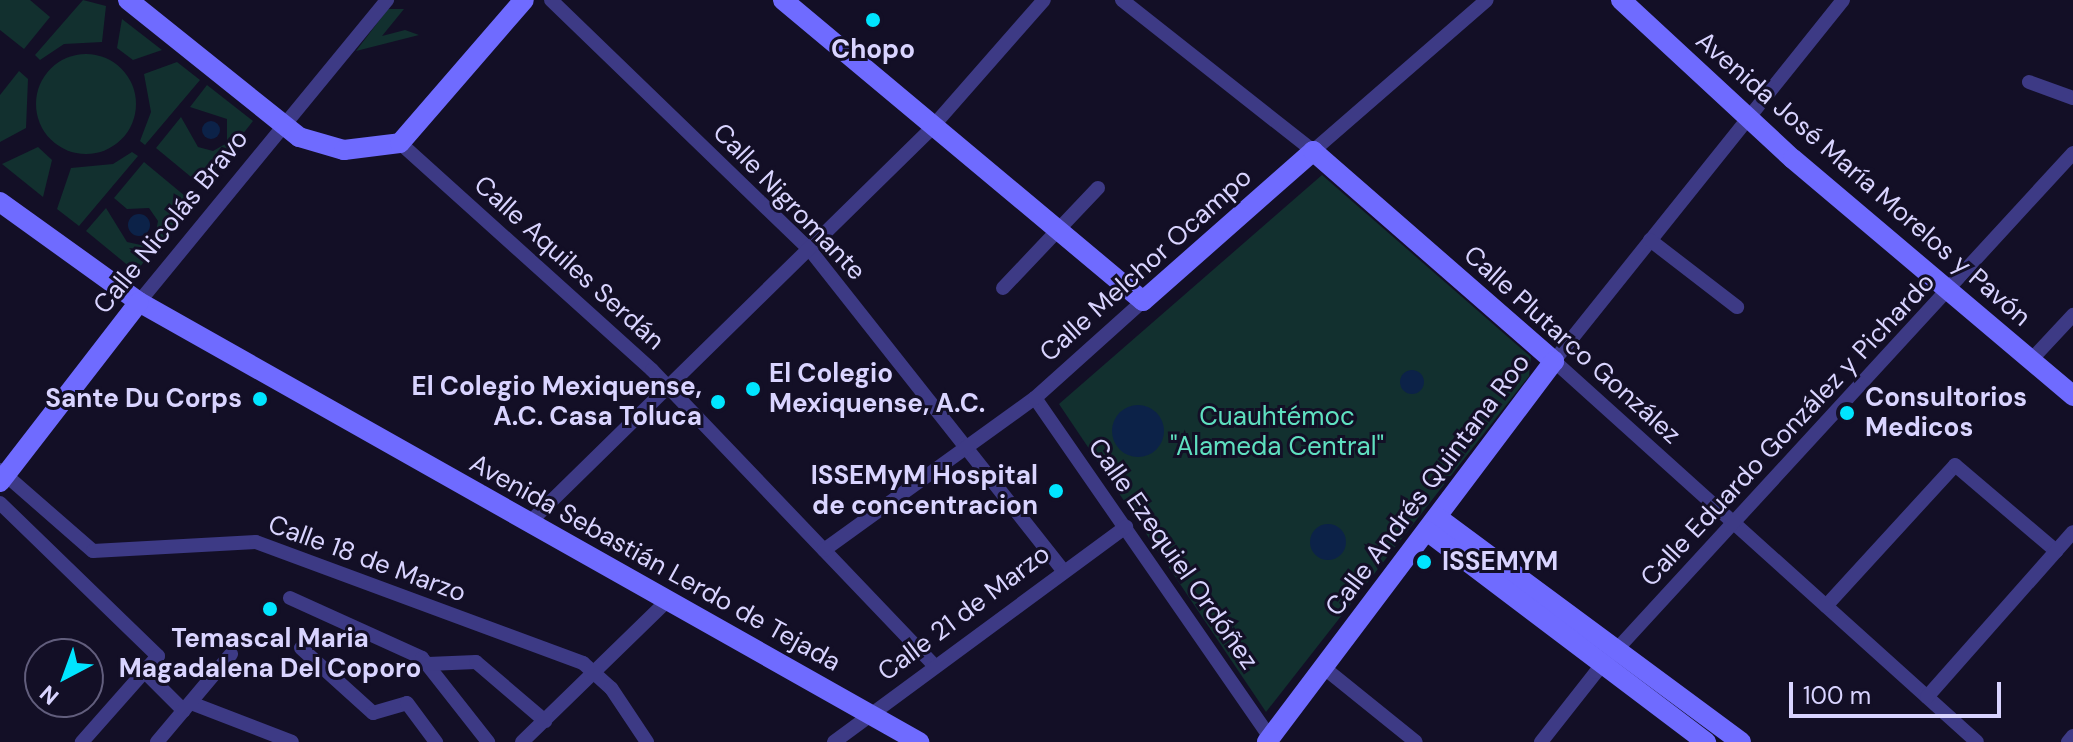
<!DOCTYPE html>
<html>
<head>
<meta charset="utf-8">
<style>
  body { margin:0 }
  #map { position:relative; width:2073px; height:742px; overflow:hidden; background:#130f26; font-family:"DM Sans",sans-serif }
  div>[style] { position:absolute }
  .green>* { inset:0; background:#12302f }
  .round { border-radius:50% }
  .water>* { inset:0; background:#0c2248 }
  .street>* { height:14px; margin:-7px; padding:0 7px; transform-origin:7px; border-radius:7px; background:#3d3a85 }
  .secondary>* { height:20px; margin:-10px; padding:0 10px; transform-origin:10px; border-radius:10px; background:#6f6bff }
  .dots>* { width:22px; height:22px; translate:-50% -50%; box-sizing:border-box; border:4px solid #130f26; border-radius:50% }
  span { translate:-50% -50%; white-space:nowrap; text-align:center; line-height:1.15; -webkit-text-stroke:6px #130f26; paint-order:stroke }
  .poi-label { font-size:26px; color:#d9d4ff; font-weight:700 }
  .left { translate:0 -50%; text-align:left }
  .right { translate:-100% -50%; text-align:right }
  .street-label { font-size:26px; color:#d9d4ff }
  .park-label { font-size:26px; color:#5fe0c0 }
  .north { position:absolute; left:24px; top:638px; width:80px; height:80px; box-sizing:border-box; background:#130f26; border:2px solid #625e7d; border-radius:50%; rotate:221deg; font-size:22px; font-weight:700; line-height:32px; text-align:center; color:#d9d4ff }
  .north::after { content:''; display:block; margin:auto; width:28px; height:36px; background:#00e5ff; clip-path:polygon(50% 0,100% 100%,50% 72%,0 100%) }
  .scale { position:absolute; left:1789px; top:682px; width:212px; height:36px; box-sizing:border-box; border:4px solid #d9d4ff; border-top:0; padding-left:10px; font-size:24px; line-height:28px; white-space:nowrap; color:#d9d4ff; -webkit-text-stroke:6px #130f26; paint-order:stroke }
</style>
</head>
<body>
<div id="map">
  <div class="green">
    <i style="clip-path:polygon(0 0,30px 0,50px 17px,24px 49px,0 30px)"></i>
    <i style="clip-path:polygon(83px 0,106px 6px,102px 42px,64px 44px,40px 60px,35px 55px)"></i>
    <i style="clip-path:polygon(388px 9px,404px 9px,382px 36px,405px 30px,419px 35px,356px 51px)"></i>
    <i style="clip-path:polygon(122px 19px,162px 50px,133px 60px,117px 48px)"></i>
    <i class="round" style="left:36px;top:54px;width:100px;height:100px"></i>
    <i style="clip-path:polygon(177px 62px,200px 80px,145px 145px,140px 141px,151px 112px,144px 74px)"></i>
    <i style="clip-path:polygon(19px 71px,28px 79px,26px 128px,0 142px,0 95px)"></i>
    <i style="clip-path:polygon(207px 85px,253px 121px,202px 186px,156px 148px,181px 117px,198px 147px,213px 151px,227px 143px,227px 119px,190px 107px)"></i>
    <i style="clip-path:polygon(38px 147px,52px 160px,43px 197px,2px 164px)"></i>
    <i style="clip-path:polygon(132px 152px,138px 156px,79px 226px,57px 209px,71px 168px,113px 164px)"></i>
    <i style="clip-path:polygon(144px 162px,191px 201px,136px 272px,86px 231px,106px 208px,127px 242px,141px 245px,155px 237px,158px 221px,149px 208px,127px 209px,114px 198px)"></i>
    <i style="clip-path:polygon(1322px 175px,1531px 357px,1529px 376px,1266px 712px,1059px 404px)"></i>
  </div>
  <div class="water">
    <i class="round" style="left:202px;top:121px;width:18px;height:18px"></i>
    <i class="round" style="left:128px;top:214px;width:22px;height:22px"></i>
    <i class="round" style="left:1400px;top:370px;width:24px;height:24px"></i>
    <i class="round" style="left:1112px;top:405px;width:52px;height:52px"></i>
    <i class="round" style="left:1310px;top:524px;width:36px;height:36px"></i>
  </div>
  <div class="street">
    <i style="left:551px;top:0;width:360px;rotate:44deg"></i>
    <i style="left:810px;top:250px;width:405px;rotate:51.7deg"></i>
    <i style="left:1122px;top:0;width:243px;rotate:38.3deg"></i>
    <i style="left:1313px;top:151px;width:230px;rotate:-41deg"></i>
    <i style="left:1843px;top:0;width:462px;rotate:128.7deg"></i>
    <i style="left:1554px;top:361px;width:569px;rotate:42.01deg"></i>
    <i style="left:2029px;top:82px;width:47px;rotate:20deg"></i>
    <i style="left:400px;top:143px;width:339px;rotate:42deg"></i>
    <i style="left:652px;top:370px;width:408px;rotate:46.3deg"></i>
    <i style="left:1650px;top:240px;width:110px;rotate:37.6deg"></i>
    <i style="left:1003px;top:288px;width:138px;rotate:-46.5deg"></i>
    <i style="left:139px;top:302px;width:391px;rotate:-50.6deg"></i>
    <i style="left:2031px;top:360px;width:62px;rotate:-47deg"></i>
    <i style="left:1035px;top:398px;width:413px;rotate:55.3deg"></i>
    <i style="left:0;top:470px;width:123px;rotate:41.1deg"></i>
    <i style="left:93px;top:551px;width:163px;rotate:-3.2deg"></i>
    <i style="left:256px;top:542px;width:349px;rotate:20.3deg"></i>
    <i style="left:583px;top:663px;width:38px;rotate:42deg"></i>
    <i style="left:611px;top:688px;width:65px;rotate:56.3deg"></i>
    <i style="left:0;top:503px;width:220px;rotate:44.1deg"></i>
    <i style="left:158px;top:656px;width:115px;rotate:131.5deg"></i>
    <i style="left:530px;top:522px;width:556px;rotate:-44.42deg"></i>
    <i style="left:927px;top:133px;width:177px;rotate:-48.7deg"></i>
    <i style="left:824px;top:550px;width:260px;rotate:-35.8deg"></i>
    <i style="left:1035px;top:398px;width:145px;rotate:-41.9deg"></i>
    <i style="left:290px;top:598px;width:145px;rotate:24.4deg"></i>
    <i style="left:422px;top:658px;width:107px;rotate:51.8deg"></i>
    <i style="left:1826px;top:606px;width:191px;rotate:-47.5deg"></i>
    <i style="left:1955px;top:465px;width:133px;rotate:40.4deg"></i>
    <i style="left:301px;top:648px;width:97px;rotate:42.1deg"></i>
    <i style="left:373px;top:713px;width:35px;rotate:-16deg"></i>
    <i style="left:407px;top:703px;width:49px;rotate:53.4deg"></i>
    <i style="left:428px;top:664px;width:48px;rotate:-2.4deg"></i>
    <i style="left:476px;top:662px;width:91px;rotate:40.5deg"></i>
    <i style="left:1323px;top:667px;width:119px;rotate:38.9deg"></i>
    <i style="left:147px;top:674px;width:52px;rotate:45deg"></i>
    <i style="left:1927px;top:697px;width:220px;rotate:-48.5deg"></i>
    <i style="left:191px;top:703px;width:108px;rotate:21.1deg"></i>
    <i style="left:157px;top:742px;width:115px;rotate:-49.9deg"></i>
    <i style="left:522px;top:742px;width:204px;rotate:-44.2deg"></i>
    <i style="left:834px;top:742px;width:363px;rotate:-36.4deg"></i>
    <i style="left:1541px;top:742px;width:89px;rotate:-51.8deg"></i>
    <i style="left:1596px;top:672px;width:705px;rotate:-47.41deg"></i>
    <i style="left:2068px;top:742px;width:8px;rotate:-50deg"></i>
  </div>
  <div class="secondary">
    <i style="left:128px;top:0;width:219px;rotate:38.7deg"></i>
    <i style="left:299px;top:137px;width:47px;rotate:16.1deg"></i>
    <i style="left:344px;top:150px;width:56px;rotate:-7.1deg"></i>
    <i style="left:400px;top:143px;width:189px;rotate:-49.1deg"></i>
    <i style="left:783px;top:0;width:469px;rotate:39.9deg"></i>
    <i style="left:1143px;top:301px;width:227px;rotate:-41.4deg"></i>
    <i style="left:1313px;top:151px;width:320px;rotate:41.1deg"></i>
    <i style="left:1554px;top:361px;width:477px;rotate:127deg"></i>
    <i style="left:1621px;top:0;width:234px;rotate:42.8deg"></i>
    <i style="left:1793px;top:159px;width:367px;rotate:40.2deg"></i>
    <i style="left:0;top:202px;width:171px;rotate:35.7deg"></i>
    <i style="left:139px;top:302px;width:896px;rotate:29.43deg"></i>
    <i style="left:0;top:482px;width:227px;rotate:-52.3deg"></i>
    <i style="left:1437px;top:517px;width:378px;rotate:36.5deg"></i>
    <i style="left:1427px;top:531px;width:350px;rotate:37.1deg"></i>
  </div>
  <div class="dots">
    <i style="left:873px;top:20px;background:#00e5ff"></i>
    <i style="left:753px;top:389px;background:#00e5ff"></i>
    <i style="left:260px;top:399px;background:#00e5ff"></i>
    <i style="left:718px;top:402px;background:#00e5ff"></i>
    <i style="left:1847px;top:413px;background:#00e5ff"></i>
    <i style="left:1056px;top:491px;background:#00e5ff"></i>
    <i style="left:1424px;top:562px;background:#00e5ff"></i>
    <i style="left:270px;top:609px;background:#00e5ff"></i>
  </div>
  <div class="poi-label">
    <span style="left:873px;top:50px">Chopo</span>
    <span class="left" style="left:769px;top:389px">El Colegio<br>Mexiquense, A.C.</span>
    <span class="right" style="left:702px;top:402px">El Colegio Mexiquense,<br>A.C. Casa Toluca</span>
    <span class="left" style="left:1865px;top:413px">Consultorios<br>Medicos</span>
    <span class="right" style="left:242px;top:399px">Sante Du Corps</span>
    <span class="right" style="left:1038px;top:491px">ISSEMyM Hospital<br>de concentracion</span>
    <span class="left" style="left:1442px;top:562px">ISSEMYM</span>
    <span style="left:270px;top:654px">Temascal Maria<br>Magadalena Del Coporo</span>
  </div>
  <div class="street-label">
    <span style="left:1863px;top:179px;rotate:41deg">Avenida José María Morelos y Pavón</span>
    <span style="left:789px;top:202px;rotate:46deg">Calle Nigromante</span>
    <span style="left:171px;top:222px;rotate:-51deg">Calle Nicolás Bravo</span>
    <span style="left:569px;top:263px;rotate:42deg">Calle Aquiles Serdán</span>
    <span style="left:1146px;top:265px;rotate:-42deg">Calle Melchor Ocampo</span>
    <span style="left:1572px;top:345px;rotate:42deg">Calle Plutarco González</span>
    <span style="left:1788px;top:430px;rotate:-47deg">Calle Eduardo González y Pichardo</span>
    <span style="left:1428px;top:485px;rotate:-53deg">Calle Andrés Quintana Roo</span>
    <span style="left:1173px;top:554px;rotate:55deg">Calle Ezequiel Ordóñez</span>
    <span style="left:367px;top:559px;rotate:20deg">Calle 18 de Marzo</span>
    <span style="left:655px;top:563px;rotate:29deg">Avenida Sebastián Lerdo de Tejada</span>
    <span style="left:964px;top:613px;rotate:-37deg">Calle 21 de Marzo</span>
  </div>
  <div class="park-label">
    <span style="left:1277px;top:432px">Cuauhtémoc<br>"Alameda Central"</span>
  </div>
  <div class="north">N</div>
  <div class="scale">100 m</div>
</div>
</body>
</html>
